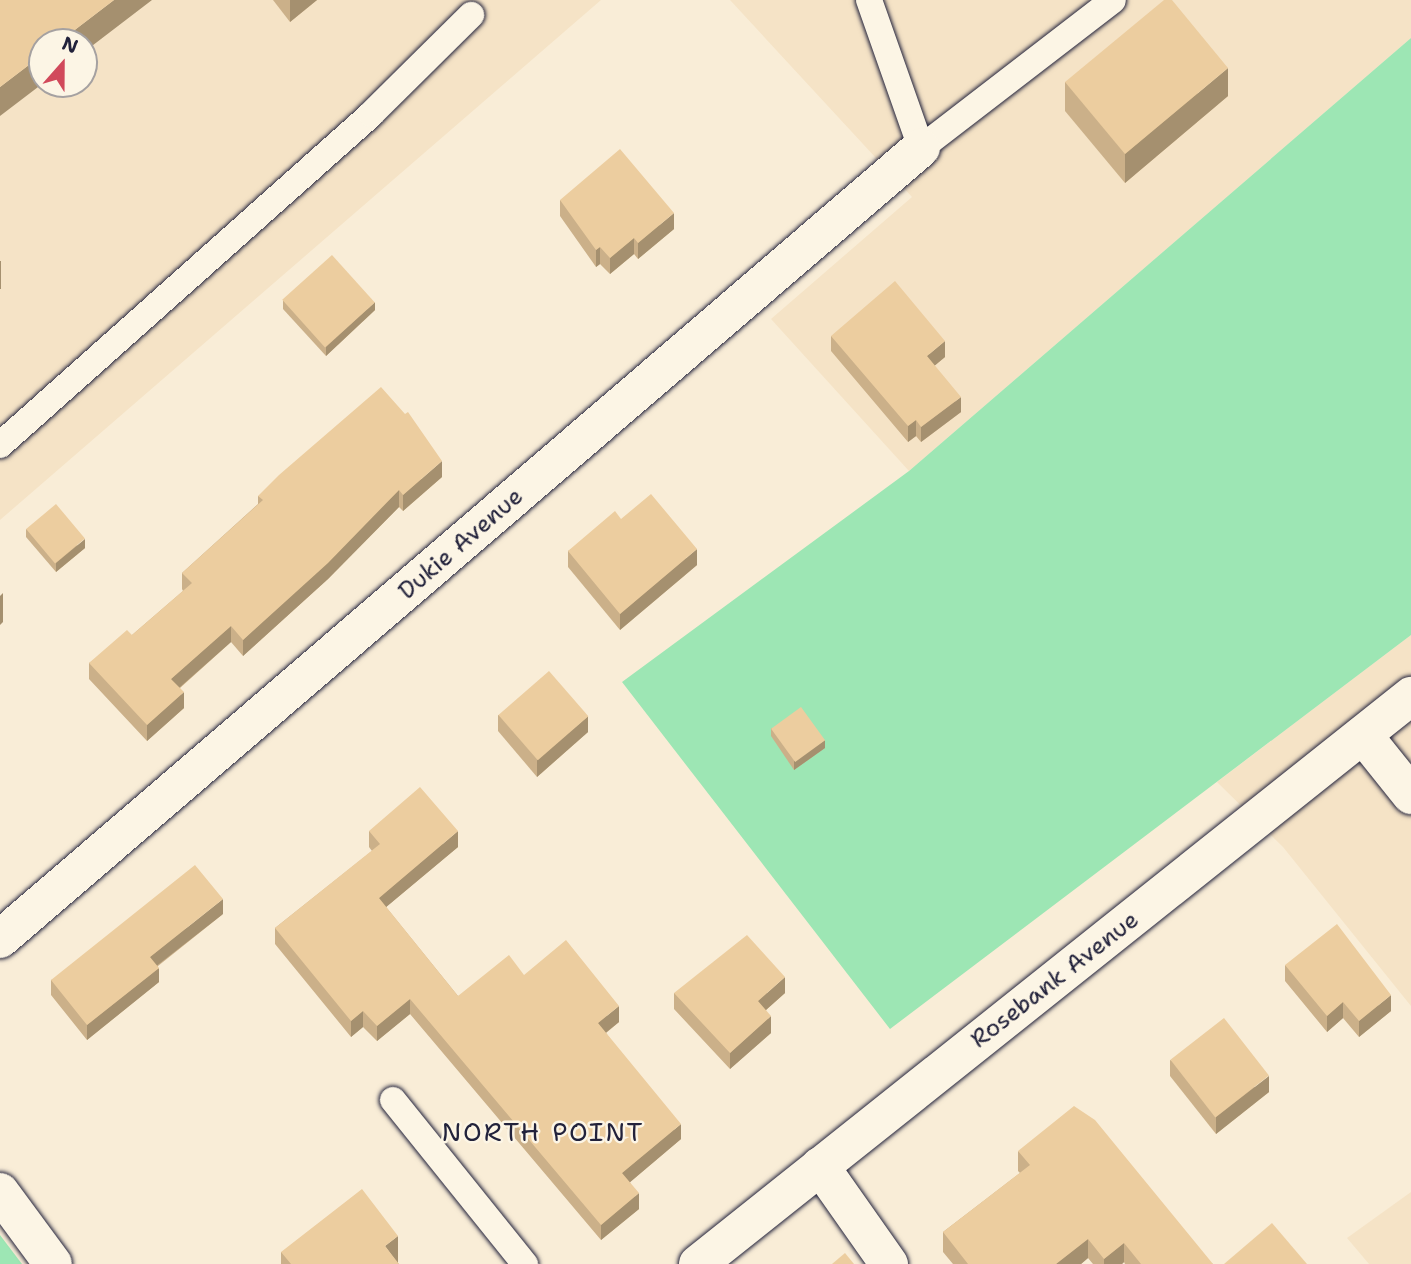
<!DOCTYPE html>
<html>
<head>
<meta charset="utf-8">
<style>
  body { margin:0 }
  #map { position:relative; width:1411px; height:1264px; overflow:hidden; background:#f9edd7; font-family:"Shantell Sans",sans-serif }
  div>[style] { position:absolute }
  .built>* { inset:0; background:#f5e3c6 }
  .green>* { inset:0; background:#9de6b4 }
  .roads { filter:drop-shadow(0 0 2px #22223b) drop-shadow(0 0 2px #22223b) }
  .lane>* { height:26px; margin:-13px; padding:0 13px; transform-origin:13px; border-radius:13px; background:#fcf5e5 }
  .street>* { height:38px; margin:-19px; padding:0 19px; transform-origin:19px; border-radius:19px; background:#fcf5e5 }
  .secondary>* { height:38px; margin:-19px; padding:0 19px; transform-origin:19px; border-radius:19px; background:#fcf5e5 }
  .wall>* { inset:0; background:#cbb089 }
  .shaded-wall>* { inset:0; background:#a5906f; transform-origin:0 0 }
  .building>* { inset:0; background:#eccd9f; transform-origin:0 0 }
  span { translate:-50% -50%; white-space:nowrap; text-align:center; line-height:1.15; -webkit-text-stroke:5px #fcf5e5; paint-order:stroke }
  .street-label { font-size:24px; color:#22223b }
  .neighbourhood-label { font-size:26px; color:#22223b; letter-spacing:2px }
  .north { position:absolute; left:28px; top:28px; width:70px; height:70px; box-sizing:border-box; background:#fcf5e5; border:2px solid #a5a1a1; border-radius:50%; rotate:21deg; font-size:19px; font-weight:700; line-height:28px; text-align:center; color:#22223b }
  .north::after { content:''; display:block; margin:auto; width:24px; height:32px; background:#d1495b; clip-path:polygon(50% 0,100% 100%,50% 72%,0 100%) }
</style>
</head>
<body>
<div id="map">
  <div class="built">
    <i style="clip-path:polygon(evenodd,0 0,601px 0,0 520px,0 0,42px 42px,84px 42px,84px 84px,42px 84px,42px 42px)"></i>
    <i style="clip-path:polygon(730px 0,1411px 0,1411px 38px,909px 471px,771px 319px,912px 197px)"></i>
    <i style="clip-path:polygon(1411px 635px,1411px 1006px,1283px 847px,1217px 782px)"></i>
    <i style="clip-path:polygon(1411px 1192px,1411px 1264px,1369px 1264px,1347px 1238px)"></i>
  </div>
  <div class="green">
    <i style="clip-path:polygon(1411px 38px,1411px 635px,890px 1029px,622px 682px,909px 471px)"></i>
    <i style="clip-path:polygon(0 1235px,22px 1264px,0 1264px)"></i>
  </div>
  <div class="roads">
    <div class="lane">
      <i style="left:869px;top:0;width:157px;rotate:70.6deg"></i>
      <i style="left:921px;top:148px;width:242px;rotate:-37.6deg"></i>
      <i style="left:0;top:445px;width:497px;rotate:-41.7deg"></i>
      <i style="left:371px;top:114px;width:141px;rotate:-44.7deg"></i>
      <i style="left:393px;top:1100px;width:211px;rotate:51.2deg"></i>
    </div>
    <div class="street">
      <i style="left:1363px;top:735px;width:77px;rotate:51.3deg"></i>
      <i style="left:0;top:939px;width:1214px;rotate:-40.66deg"></i>
      <i style="left:820px;top:1166px;width:120px;rotate:54.9deg"></i>
      <i style="left:698px;top:1264px;width:912px;rotate:-38.54deg"></i>
    </div>
    <div class="secondary">
      <i style="left:0;top:1192px;width:89px;rotate:53.6deg"></i>
    </div>
  </div>
  <div class="wall">
    <i style="clip-path:polygon(273px 0,317px 0,290px 22px)"></i>
    <i style="clip-path:polygon(1065px 82px,1228px 96px,1125px 183px,1065px 111px)"></i>
    <i style="clip-path:polygon(560px 200px,674px 229px,638px 259px,634px 254px,610px 274px,600px 264px,596px 267px,560px 216px)"></i>
    <i style="clip-path:polygon(283px 300px,375px 310px,326px 356px,283px 309px)"></i>
    <i style="clip-path:polygon(831px 336px,945px 357px,934px 366px,961px 412px,921px 442px,916px 436px,908px 442px,831px 351px)"></i>
    <i style="clip-path:polygon(442px 477px,403px 511px,399px 507px,328px 579px,243px 656px,231px 642px,180px 688px,184px 708px,147px 741px,89px 679px,89px 663px,132px 635px,183px 591px,182px 589px,182px 573px,258px 504px,258px 496px)"></i>
    <i style="clip-path:polygon(621px 519px,697px 565px,620px 630px,568px 567px,568px 551px)"></i>
    <i style="clip-path:polygon(26px 529px,85px 548px,56px 572px,26px 537px)"></i>
    <i style="clip-path:polygon(498px 715px,588px 732px,537px 777px,498px 731px)"></i>
    <i style="clip-path:polygon(771px 728px,825px 748px,794px 770px,771px 736px)"></i>
    <i style="clip-path:polygon(369px 831px,458px 847px,386px 907px,458px 996px,524px 975px,619px 1022px,606px 1033px,681px 1139px,630px 1182px,639px 1209px,601px 1240px,410px 1014px,377px 1041px,363px 1027px,351px 1037px,275px 944px,275px 928px,372px 851px,369px 847px)"></i>
    <i style="clip-path:polygon(223px 914px,158px 966px,159px 982px,87px 1040px,51px 995px,51px 980px)"></i>
    <i style="clip-path:polygon(1285px 965px,1391px 1011px,1359px 1037px,1343px 1018px,1327px 1032px,1285px 981px)"></i>
    <i style="clip-path:polygon(674px 993px,785px 993px,766px 1010px,771px 1033px,730px 1069px,674px 1009px)"></i>
    <i style="clip-path:polygon(1170px 1060px,1269px 1092px,1216px 1134px,1170px 1076px)"></i>
    <i style="clip-path:polygon(1018px 1151px,1213px 1264px,1125px 1264px,1124px 1262px,1122px 1264px,1093px 1264px,1088px 1258px,1081px 1264px,953px 1264px,943px 1252px,943px 1232px,1020px 1173px,1018px 1171px)"></i>
    <i style="clip-path:polygon(281px 1252px,398px 1263px,399px 1264px,281px 1264px)"></i>
  </div>
  <div class="shaded-wall">
    <i style="clip-path:polygon(114px 0,152px 0,84px 52px,84px 42px,59px 42px)"></i>
    <i style="clip-path:polygon(290px 0,317px 0,290px 22px)"></i>
    <i style="clip-path:polygon(42px 55px,42px 84px,0 116px,0 87px)"></i>
    <i style="clip-path:polygon(1228px 68px,1228px 96px,1125px 183px,1125px 154px)"></i>
    <i style="clip-path:polygon(674px 213px,674px 229px,638px 259px,638px 243px)"></i>
    <i style="clip-path:polygon(634px 238px,634px 254px,610px 274px,610px 258px)"></i>
    <i style="clip-path:polygon(600px 247px,600px 264px,596px 267px,596px 250px)"></i>
    <i style="left:1px;top:261px;width:28px;height:1px;rotate:90deg"></i>
    <i style="clip-path:polygon(375px 302px,375px 310px,326px 356px,326px 347px)"></i>
    <i style="clip-path:polygon(945px 341px,945px 357px,927px 372px,927px 356px)"></i>
    <i style="clip-path:polygon(961px 397px,961px 412px,921px 442px,921px 427px)"></i>
    <i style="clip-path:polygon(916px 420px,916px 436px,908px 442px,908px 426px)"></i>
    <i style="clip-path:polygon(442px 461px,442px 477px,403px 511px,403px 495px)"></i>
    <i style="clip-path:polygon(399px 490px,399px 507px,328px 579px,243px 656px,243px 640px)"></i>
    <i style="clip-path:polygon(85px 539px,85px 548px,56px 572px,56px 563px)"></i>
    <i style="clip-path:polygon(697px 549px,697px 565px,620px 630px,620px 614px)"></i>
    <i style="clip-path:polygon(3px 593px,3px 622px,0 625px,0 596px)"></i>
    <i style="clip-path:polygon(231px 626px,231px 642px,171px 695px,171px 679px)"></i>
    <i style="clip-path:polygon(184px 692px,184px 708px,147px 741px,147px 725px)"></i>
    <i style="clip-path:polygon(588px 716px,588px 732px,537px 777px,537px 760px)"></i>
    <i style="clip-path:polygon(825px 740px,825px 748px,794px 770px,794px 761px)"></i>
    <i style="clip-path:polygon(458px 831px,458px 847px,379px 913px,379px 898px)"></i>
    <i style="clip-path:polygon(223px 899px,223px 914px,150px 971px,150px 957px)"></i>
    <i style="clip-path:polygon(159px 968px,159px 982px,87px 1040px,87px 1025px)"></i>
    <i style="clip-path:polygon(785px 977px,785px 993px,758px 1017px,758px 1001px)"></i>
    <i style="clip-path:polygon(1391px 995px,1391px 1011px,1359px 1037px,1359px 1021px)"></i>
    <i style="clip-path:polygon(410px 999px,410px 1014px,377px 1041px,377px 1026px)"></i>
    <i style="clip-path:polygon(1343px 1002px,1343px 1018px,1327px 1032px,1327px 1016px)"></i>
    <i style="clip-path:polygon(619px 1006px,619px 1022px,598px 1039px,598px 1023px)"></i>
    <i style="clip-path:polygon(363px 1011px,363px 1027px,351px 1037px,351px 1021px)"></i>
    <i style="clip-path:polygon(771px 1016px,771px 1033px,730px 1069px,730px 1053px)"></i>
    <i style="clip-path:polygon(1269px 1076px,1269px 1092px,1216px 1134px,1216px 1117px)"></i>
    <i style="clip-path:polygon(681px 1124px,681px 1139px,622px 1189px,622px 1173px)"></i>
    <i style="clip-path:polygon(639px 1193px,639px 1209px,601px 1240px,601px 1225px)"></i>
    <i style="clip-path:polygon(398px 1236px,398px 1264px,385px 1246px)"></i>
    <i style="clip-path:polygon(1088px 1239px,1088px 1258px,1081px 1264px,1056px 1264px)"></i>
    <i style="clip-path:polygon(1124px 1243px,1124px 1262px,1122px 1264px,1104px 1264px,1104px 1259px)"></i>
  </div>
  <div class="building">
    <i style="clip-path:polygon(0 0,114px 0,59px 42px,42px 42px,42px 55px,0 87px)"></i>
    <i style="clip-path:polygon(1164px 0,1172px 0,1228px 68px,1125px 154px,1065px 82px)"></i>
    <i style="clip-path:polygon(620px 149px,674px 213px,638px 243px,634px 238px,610px 258px,600px 247px,596px 250px,560px 200px)"></i>
    <i style="left:332px;top:255px;width:64px;height:67px;rotate:48deg"></i>
    <i style="clip-path:polygon(895px 281px,945px 341px,927px 356px,961px 397px,921px 427px,916px 420px,908px 426px,831px 336px)"></i>
    <i style="clip-path:polygon(381px 387px,405px 414px,408px 412px,442px 461px,403px 495px,399px 490px,328px 563px,243px 640px,231px 626px,171px 679px,184px 692px,147px 725px,89px 663px,127px 630px,132px 635px,192px 583px,182px 573px,263px 500px,258px 496px,279px 475px)"></i>
    <i style="clip-path:polygon(651px 494px,697px 549px,620px 614px,568px 551px,615px 511px,621px 519px)"></i>
    <i style="left:56px;top:504px;width:45px;height:39px;rotate:50deg"></i>
    <i style="left:549px;top:671px;width:60px;height:67px;rotate:49deg"></i>
    <i style="left:801px;top:707px;width:41px;height:37px;rotate:54deg"></i>
    <i style="clip-path:polygon(420px 787px,458px 831px,379px 898px,458px 996px,509px 955px,524px 975px,566px 940px,619px 1006px,598px 1023px,681px 1124px,622px 1173px,639px 1193px,601px 1225px,410px 999px,377px 1026px,363px 1011px,351px 1021px,275px 928px,380px 844px,369px 831px)"></i>
    <i style="clip-path:polygon(195px 865px,223px 899px,150px 957px,159px 968px,87px 1025px,51px 980px)"></i>
    <i style="clip-path:polygon(1337px 924px,1391px 995px,1359px 1021px,1343px 1002px,1327px 1016px,1285px 965px)"></i>
    <i style="clip-path:polygon(747px 935px,785px 977px,758px 1001px,771px 1016px,730px 1053px,674px 993px)"></i>
    <i style="left:1224px;top:1018px;width:73px;height:68px;rotate:52deg"></i>
    <i style="clip-path:polygon(1074px 1106px,1095px 1120px,1213px 1264px,1141px 1264px,1124px 1243px,1104px 1259px,1088px 1239px,1056px 1264px,968px 1264px,943px 1232px,1030px 1165px,1018px 1151px)"></i>
    <i style="clip-path:polygon(362px 1189px,398px 1236px,385px 1246px,399px 1264px,291px 1264px,281px 1252px)"></i>
    <i style="clip-path:polygon(1272px 1223px,1307px 1264px,1224px 1264px)"></i>
    <i style="clip-path:polygon(845px 1253px,854px 1264px,832px 1264px)"></i>
  </div>
  <div class="street-label">
    <span style="left:461px;top:544px;rotate:-41deg">Dukie Avenue</span>
    <span style="left:1055px;top:980px;rotate:-38deg">Rosebank Avenue</span>
  </div>
  <div class="neighbourhood-label">
    <span style="left:543px;top:1132px">NORTH POINT</span>
  </div>
  <div class="north">N</div>
</div>
</body>
</html>
